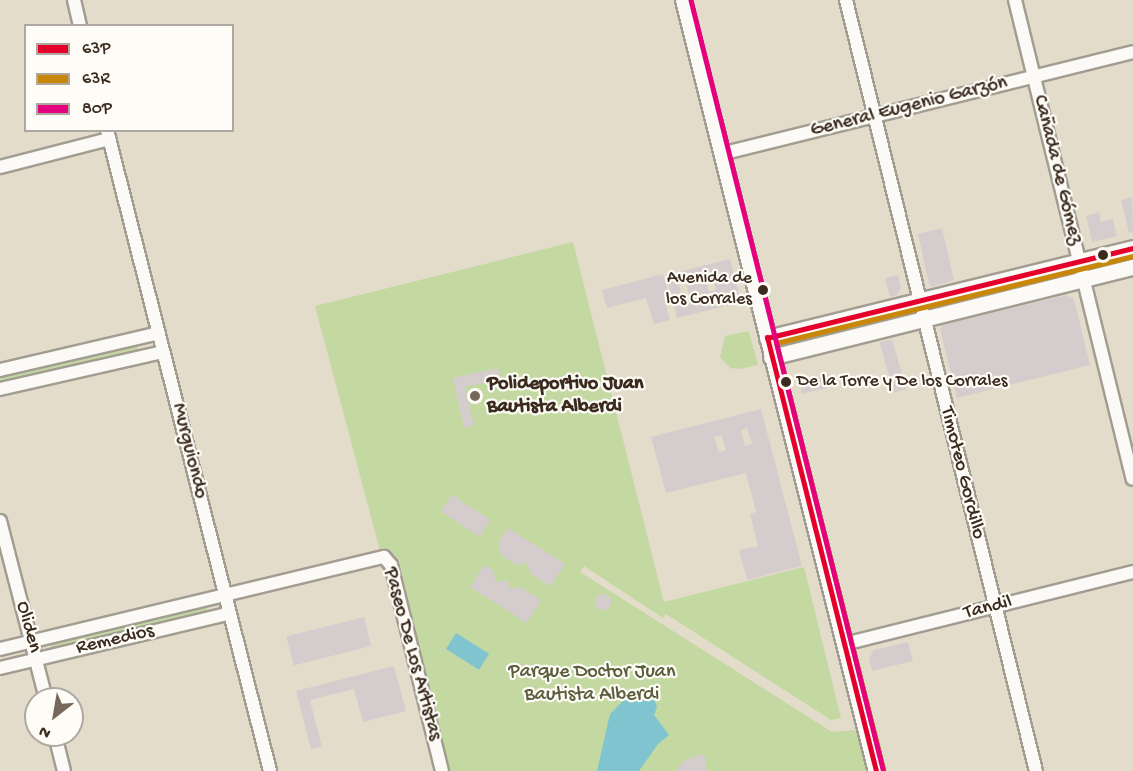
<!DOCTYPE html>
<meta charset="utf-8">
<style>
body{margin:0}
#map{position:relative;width:1133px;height:771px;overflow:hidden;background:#e4dcca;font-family:"Gochi Hand",sans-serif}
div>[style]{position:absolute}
.green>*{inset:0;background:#c4d8a2;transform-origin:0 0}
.water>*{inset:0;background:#80c4d0;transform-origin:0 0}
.building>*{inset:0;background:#d5cdcd;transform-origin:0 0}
.round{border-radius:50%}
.roads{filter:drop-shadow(2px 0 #a39d91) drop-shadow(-2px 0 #a39d91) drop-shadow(0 2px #a39d91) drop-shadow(0 -2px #a39d91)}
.minor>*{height:12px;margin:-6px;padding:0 6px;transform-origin:6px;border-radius:6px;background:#fbfaf7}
.major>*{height:15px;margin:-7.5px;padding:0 7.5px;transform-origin:7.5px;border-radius:7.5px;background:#fbfaf7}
.bus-1>*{height:4.5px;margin:-2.25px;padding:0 2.25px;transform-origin:2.25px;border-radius:2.25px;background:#e4002b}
.bus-2>*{height:4.5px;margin:-2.25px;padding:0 2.25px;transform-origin:2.25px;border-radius:2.25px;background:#c88708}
.bus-3>*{height:4.5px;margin:-2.25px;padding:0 2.25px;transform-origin:2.25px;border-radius:2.25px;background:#e5007d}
.dots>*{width:16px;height:16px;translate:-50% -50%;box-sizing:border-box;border:3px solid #fdfcf7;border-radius:50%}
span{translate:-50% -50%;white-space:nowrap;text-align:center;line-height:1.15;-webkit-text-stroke:4.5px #fdfcf7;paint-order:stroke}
.bus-label{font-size:18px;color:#3b2a1e}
.right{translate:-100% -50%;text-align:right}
.left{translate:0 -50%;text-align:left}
.street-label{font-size:20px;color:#3b2a1e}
.poi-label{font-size:20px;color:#3b2a1e;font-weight:700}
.park-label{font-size:20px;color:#5c5d3c}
.legend{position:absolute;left:24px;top:24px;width:210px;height:108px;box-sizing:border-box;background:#fdfcf7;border:2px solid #afa8a0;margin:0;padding:8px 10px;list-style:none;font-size:18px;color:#3b2a1e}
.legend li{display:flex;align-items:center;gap:12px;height:30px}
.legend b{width:30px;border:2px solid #afa8a0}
.north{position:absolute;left:24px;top:687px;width:60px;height:60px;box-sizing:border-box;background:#fdfcf7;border:2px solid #afa8a0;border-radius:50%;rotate:211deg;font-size:16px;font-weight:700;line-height:24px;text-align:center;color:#3b2a1e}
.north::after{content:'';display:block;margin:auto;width:21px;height:27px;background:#76685a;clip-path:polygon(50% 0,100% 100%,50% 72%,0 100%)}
</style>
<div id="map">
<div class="green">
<div style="clip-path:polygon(573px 242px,664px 602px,804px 567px,841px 718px,831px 720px,666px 614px,663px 618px,584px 566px,580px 572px,832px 732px,855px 730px,859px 733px,869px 771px,447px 771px,414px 636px,416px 631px,399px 560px,390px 550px,380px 551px,315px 306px)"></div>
<div style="clip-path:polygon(1061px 271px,1063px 279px,991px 297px,989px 291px,973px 295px,974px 301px,941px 309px,939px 301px,1025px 280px,1027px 286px,1044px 281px,1043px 276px)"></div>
<div style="left:903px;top:310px;width:8px;height:112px;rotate:76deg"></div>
<div style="clip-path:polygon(749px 331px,758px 365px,740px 369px,730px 368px,720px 357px,725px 336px)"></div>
<div style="clip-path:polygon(138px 344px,138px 352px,0 384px,0 374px)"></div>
<div style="clip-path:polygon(207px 605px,207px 612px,53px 650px,51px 647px,51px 642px)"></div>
</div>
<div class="water">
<div style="left:456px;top:633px;width:39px;height:19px;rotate:32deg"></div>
<div style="clip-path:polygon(632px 692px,639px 697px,650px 696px,655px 701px,657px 707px,654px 715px,669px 735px,658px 744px,639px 771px,597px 771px,610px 714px)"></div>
</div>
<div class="building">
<div style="clip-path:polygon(1132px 197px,1133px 232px,1129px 233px,1121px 200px)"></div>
<div style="clip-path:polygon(1099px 212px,1101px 222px,1113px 219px,1117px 236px,1092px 242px,1086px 216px)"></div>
<div style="clip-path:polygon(942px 228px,954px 280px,932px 287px,929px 284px,918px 234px)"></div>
<div style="clip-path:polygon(evenodd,730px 259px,741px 302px,677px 318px,666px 275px,730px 259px,712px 274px,716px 290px,709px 292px,705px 276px,712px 274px,730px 259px,685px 281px,690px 297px,683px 299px,678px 283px,685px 281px)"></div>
<div style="clip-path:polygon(663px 274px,669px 295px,664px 296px,670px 320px,654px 324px,646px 298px,607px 308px,602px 290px)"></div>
<div style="clip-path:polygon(898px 275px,901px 288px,897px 295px,890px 297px,885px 278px)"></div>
<div style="clip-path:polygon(1066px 295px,1074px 299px,1090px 365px,957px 398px,940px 329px,942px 325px)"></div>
<div style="left:892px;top:339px;width:52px;height:13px;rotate:74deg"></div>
<div style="clip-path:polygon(498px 368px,501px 379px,465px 387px,474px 426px,464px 428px,453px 378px)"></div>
<div style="left:830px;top:374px;width:13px;height:32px;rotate:77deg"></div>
<div style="clip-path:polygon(evenodd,761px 409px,802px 566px,747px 580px,739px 550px,758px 546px,750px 514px,756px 512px,746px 473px,666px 493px,651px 437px,761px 409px,747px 428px,752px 444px,745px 446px,741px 430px,747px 428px,761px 409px,721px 435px,726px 450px,719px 452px,714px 437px,721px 435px)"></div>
<div style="left:452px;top:495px;width:46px;height:20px;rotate:33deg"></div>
<div style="clip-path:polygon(508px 528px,565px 564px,550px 586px,530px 573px,527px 563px,517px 565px,501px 555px,498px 544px)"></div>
<div style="clip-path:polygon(484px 565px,493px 570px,496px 582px,508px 580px,510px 589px,520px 587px,541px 600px,527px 623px,470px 587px)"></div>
<div class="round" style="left:595px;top:594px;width:16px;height:16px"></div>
<div style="left:364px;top:617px;width:30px;height:80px;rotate:76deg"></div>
<div style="clip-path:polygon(908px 642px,913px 661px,872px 671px,869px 658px,874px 650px)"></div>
<div style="clip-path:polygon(394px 666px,406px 711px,363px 722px,354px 689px,310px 700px,322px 747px,311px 749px,296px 691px)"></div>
<div style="clip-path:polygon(704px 754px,707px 771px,675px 771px,685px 760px)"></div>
</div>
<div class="roads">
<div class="minor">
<div style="left:74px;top:0;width:27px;rotate:77deg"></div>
<div style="left:846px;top:0;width:794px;rotate:76.16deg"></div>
<div style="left:1015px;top:0;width:493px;rotate:76.2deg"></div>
<div style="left:107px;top:130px;width:661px;rotate:75.73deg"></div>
<div style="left:721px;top:154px;width:424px;rotate:-13.9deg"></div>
<div style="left:0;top:167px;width:113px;rotate:-14.4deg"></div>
<div style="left:0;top:370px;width:163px;rotate:-13.1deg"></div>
<div style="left:0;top:389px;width:167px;rotate:-12.8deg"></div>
<div style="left:0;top:521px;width:184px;rotate:75.5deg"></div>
<div style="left:844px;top:644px;width:298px;rotate:-14deg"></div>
<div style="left:0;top:649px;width:395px;rotate:-13.5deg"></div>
<div style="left:384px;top:557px;width:11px;rotate:49deg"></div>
<div style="left:391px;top:565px;width:212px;rotate:76.1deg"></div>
<div style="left:0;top:668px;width:236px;rotate:-13.4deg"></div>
<div style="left:55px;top:735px;width:37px;rotate:76deg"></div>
</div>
<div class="major">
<div style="left:683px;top:0;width:795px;rotate:75.95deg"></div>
<div style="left:767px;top:338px;width:377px;rotate:-13.8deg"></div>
<div style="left:771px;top:357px;width:373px;rotate:-14deg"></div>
</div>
</div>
<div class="bus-1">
<div style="left:876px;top:771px;width:447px;rotate:-104.1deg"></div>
<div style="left:767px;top:338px;width:377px;rotate:-13.8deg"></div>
</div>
<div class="bus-2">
<div style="left:883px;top:769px;width:439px;rotate:-104.1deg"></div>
<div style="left:776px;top:343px;width:367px;rotate:-13.7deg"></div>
</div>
<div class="bus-3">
<div style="left:691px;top:0;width:793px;rotate:75.98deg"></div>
</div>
<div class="dots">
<div style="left:1103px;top:255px;background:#3b2a1e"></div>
<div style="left:763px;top:290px;background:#3b2a1e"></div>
<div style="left:786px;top:382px;background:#3b2a1e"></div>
<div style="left:475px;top:396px;background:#76685a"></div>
</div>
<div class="bus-label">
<span class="right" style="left:752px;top:290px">Avenida de<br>los Corrales</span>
<span class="left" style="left:797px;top:382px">De la Torre y De los Corrales</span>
</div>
<div class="street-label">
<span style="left:909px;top:107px;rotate:-14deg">General Eugenio Garzón</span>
<span style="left:1057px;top:170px;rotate:76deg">Cañada de Gómez</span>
<span style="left:189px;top:451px;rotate:76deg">Murguiondo</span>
<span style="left:962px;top:473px;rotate:76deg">Timoteo Gordillo</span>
<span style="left:988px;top:608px;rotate:-14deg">Tandil</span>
<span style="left:28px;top:627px;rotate:75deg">Oliden</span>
<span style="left:115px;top:640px;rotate:-13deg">Remedios</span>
<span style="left:412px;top:654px;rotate:75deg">Paseo De Los Artistas</span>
</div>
<div class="poi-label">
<span class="left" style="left:487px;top:396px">Polideportivo Juan<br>Bautista Alberdi</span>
</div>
<div class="park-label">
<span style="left:592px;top:684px">Parque Doctor Juan<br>Bautista Alberdi</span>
</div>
<ul class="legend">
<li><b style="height:8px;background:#e4002b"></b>63P</li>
<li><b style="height:8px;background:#c88708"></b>63R</li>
<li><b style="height:8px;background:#e5007d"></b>80P</li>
</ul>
<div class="north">N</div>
</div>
